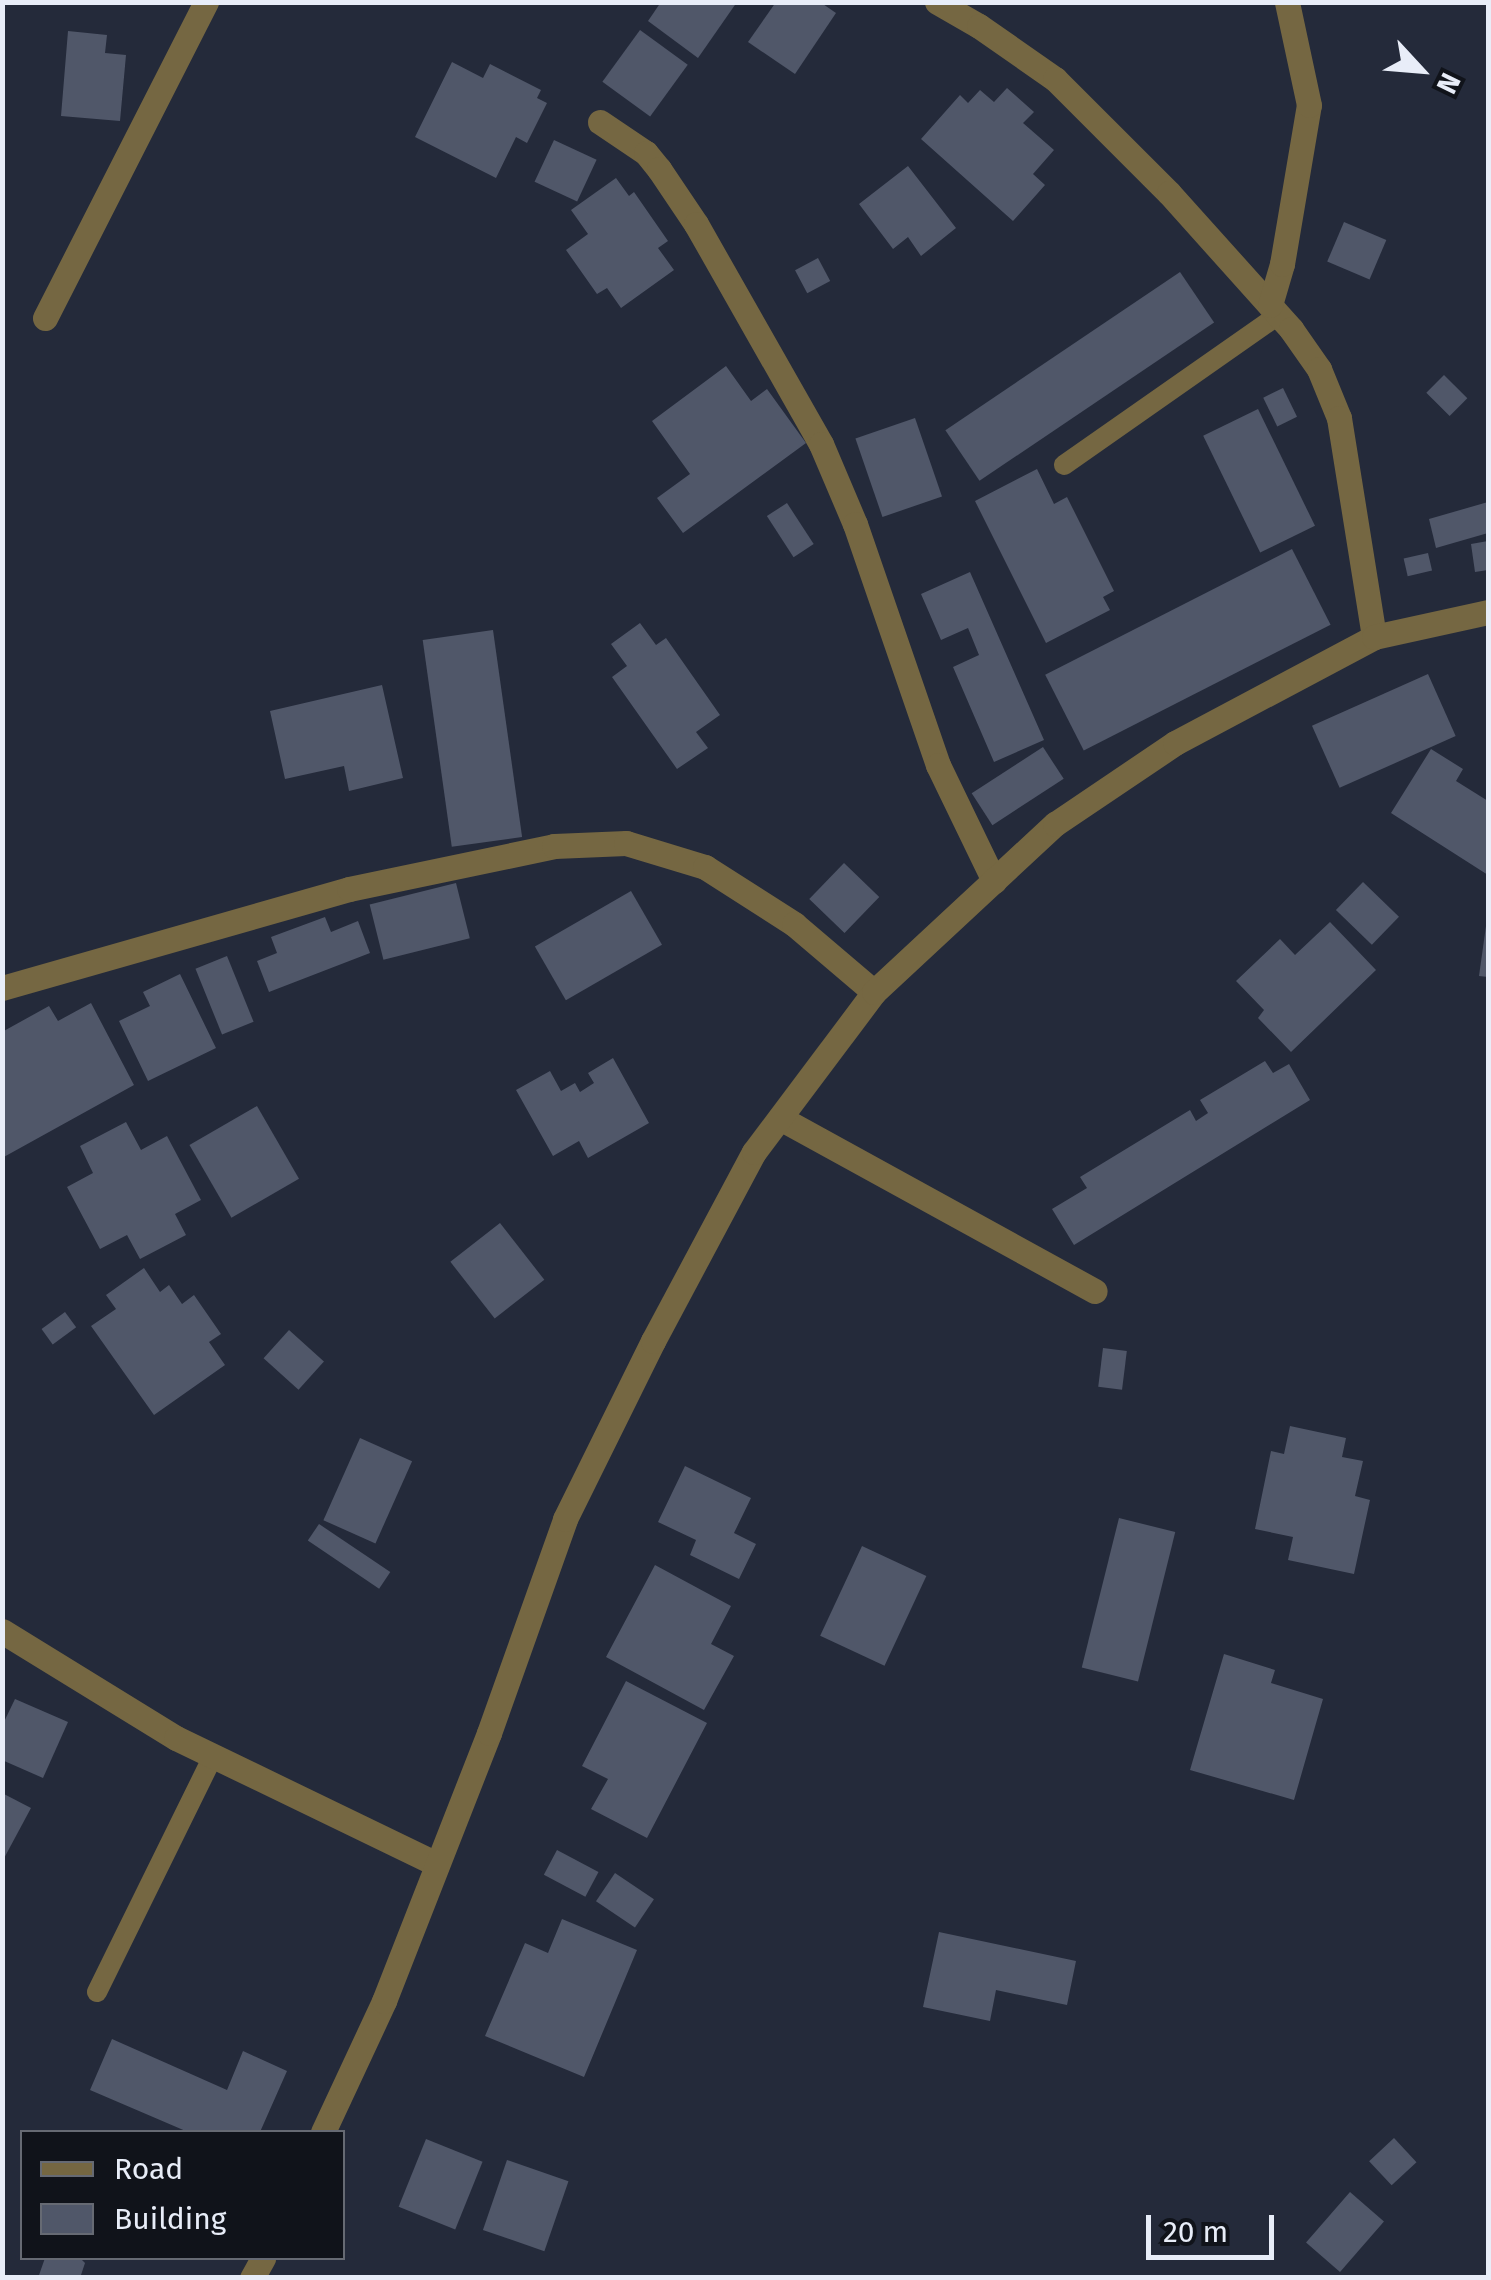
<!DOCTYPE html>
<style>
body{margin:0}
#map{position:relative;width:1491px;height:2280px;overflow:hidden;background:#242a3a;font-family:"Fira Sans",sans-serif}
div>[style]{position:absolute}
.building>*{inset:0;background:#505769;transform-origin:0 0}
.service>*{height:20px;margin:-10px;padding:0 10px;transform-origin:10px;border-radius:10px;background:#756742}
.minor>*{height:25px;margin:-12.5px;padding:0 12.5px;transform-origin:12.5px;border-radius:12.5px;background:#756742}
span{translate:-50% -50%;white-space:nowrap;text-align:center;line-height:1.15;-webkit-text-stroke:8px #10131a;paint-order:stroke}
.frame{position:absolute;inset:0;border:5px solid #e8edf8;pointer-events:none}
.legend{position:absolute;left:20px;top:2130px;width:325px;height:130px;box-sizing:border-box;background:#10131a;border:2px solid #666a73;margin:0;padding:12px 18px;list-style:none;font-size:30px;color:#e8edf8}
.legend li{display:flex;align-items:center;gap:20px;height:50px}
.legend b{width:50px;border:2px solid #666a73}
.north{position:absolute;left:1371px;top:20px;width:100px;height:100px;-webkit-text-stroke:8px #10131a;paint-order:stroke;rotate:116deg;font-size:28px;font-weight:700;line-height:40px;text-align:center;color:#e8edf8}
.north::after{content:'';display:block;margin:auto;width:35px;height:45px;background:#e8edf8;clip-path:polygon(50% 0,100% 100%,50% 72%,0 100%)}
.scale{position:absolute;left:1146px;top:2215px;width:128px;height:45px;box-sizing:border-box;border:5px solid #e8edf8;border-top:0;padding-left:12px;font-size:30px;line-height:35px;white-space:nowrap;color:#e8edf8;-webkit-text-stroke:8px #10131a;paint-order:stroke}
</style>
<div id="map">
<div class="building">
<div style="clip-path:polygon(661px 2px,737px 2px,698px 58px,648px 21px)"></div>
<div style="clip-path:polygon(776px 2px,820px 2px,836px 13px,795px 74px,748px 42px)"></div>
<div style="left:640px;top:30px;width:59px;height:64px;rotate:36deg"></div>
<div style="clip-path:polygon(68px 31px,107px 35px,105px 53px,126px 55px,120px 121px,61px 116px)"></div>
<div style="clip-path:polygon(452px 62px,483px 78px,490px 64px,541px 90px,537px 98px,547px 103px,527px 143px,516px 137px,496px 178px,415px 137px)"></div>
<div style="clip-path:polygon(1007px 88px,1034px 112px,1023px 123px,1054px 150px,1033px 174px,1045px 185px,1013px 221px,921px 139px,960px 95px,968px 103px,980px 90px,994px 102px)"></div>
<div style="left:554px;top:140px;width:47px;height:46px;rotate:25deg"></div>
<div style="clip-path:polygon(908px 166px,956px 228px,921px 256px,908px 237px,893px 249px,859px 204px)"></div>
<div style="clip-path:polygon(616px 178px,629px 196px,634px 192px,668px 241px,658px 248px,674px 270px,621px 308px,607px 288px,597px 294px,566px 250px,588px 234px,571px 210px)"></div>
<div style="left:1344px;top:222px;width:46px;height:43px;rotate:23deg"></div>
<div style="left:818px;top:258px;width:26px;height:26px;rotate:62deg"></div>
<div style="left:1180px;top:272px;width:61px;height:283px;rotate:56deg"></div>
<div style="clip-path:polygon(726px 366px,751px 401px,767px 389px,806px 443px,683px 533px,657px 498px,690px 474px,652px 421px)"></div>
<div style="left:1444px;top:375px;width:33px;height:25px;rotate:45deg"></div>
<div style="left:1283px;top:388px;width:32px;height:22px;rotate:64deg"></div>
<div style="left:1258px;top:409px;width:130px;height:61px;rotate:64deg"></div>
<div style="left:915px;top:418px;width:83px;height:63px;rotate:71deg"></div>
<div style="clip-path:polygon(1037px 469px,1054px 504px,1067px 497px,1114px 591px,1103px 597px,1110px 610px,1046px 643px,975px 501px)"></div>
<div style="clip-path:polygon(1488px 502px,1488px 533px,1436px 548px,1429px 519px)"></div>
<div style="left:787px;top:503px;width:49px;height:24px;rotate:57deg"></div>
<div style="clip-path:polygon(1488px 541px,1488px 570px,1475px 572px,1471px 544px)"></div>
<div style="left:1292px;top:549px;width:85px;height:277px;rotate:63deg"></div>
<div style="left:1428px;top:553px;width:18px;height:25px;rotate:77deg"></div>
<div style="clip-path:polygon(970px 572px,1044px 740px,994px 762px,953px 667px,979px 655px,968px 628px,941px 640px,921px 594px)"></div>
<div style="clip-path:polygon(640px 623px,656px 645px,666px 638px,720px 715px,696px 732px,708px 748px,677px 769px,612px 677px,627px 666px,611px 644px)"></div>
<div style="left:493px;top:630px;width:209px;height:71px;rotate:82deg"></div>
<div style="left:1428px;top:674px;width:68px;height:127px;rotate:66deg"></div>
<div style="clip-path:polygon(382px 685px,403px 778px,349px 791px,344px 766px,285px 779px,270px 711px)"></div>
<div style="left:1043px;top:747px;width:38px;height:85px;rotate:57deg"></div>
<div style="clip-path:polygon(1431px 749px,1463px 769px,1456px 781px,1488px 801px,1488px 875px,1391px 813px)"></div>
<div style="left:844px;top:863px;width:49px;height:50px;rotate:44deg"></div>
<div style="left:1363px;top:882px;width:50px;height:39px;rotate:44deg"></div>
<div style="left:456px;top:883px;width:57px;height:89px;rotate:76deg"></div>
<div style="left:631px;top:891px;width:62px;height:111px;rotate:60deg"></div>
<div style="clip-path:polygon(325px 917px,331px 932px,358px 921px,370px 953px,269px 992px,257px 961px,277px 953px,271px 937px)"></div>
<div style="clip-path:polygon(1330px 922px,1376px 970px,1291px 1052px,1258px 1018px,1264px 1010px,1236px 981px,1280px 939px,1295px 955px)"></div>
<div style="clip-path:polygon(1486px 926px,1488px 926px,1488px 977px,1479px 976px)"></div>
<div style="left:227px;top:956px;width:71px;height:34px;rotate:68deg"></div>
<div style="clip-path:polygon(180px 974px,216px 1048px,148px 1081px,119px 1021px,150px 1006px,143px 992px)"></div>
<div style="clip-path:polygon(91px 1003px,134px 1085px,2px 1158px,2px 1032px,49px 1006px,58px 1021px)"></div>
<div style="clip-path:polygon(613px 1058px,649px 1123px,588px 1158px,579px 1141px,553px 1156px,516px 1090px,550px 1071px,561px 1091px,575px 1083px,580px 1092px,594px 1083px,588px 1073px)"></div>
<div style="clip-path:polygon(1265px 1061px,1273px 1073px,1289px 1064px,1310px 1100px,1074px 1245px,1052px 1209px,1087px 1188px,1080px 1177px,1190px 1110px,1196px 1121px,1208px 1113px,1200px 1100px)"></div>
<div style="left:257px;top:1106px;width:84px;height:78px;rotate:60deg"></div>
<div style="clip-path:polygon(126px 1122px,141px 1150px,167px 1136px,201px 1200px,175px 1214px,186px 1235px,140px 1259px,127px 1235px,100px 1249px,67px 1187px,93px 1173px,80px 1146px)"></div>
<div style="left:500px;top:1223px;width:72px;height:63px;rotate:52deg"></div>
<div style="clip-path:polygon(144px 1268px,160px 1292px,169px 1285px,182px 1304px,194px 1295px,221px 1334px,209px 1342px,225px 1365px,154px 1415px,91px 1326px,116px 1309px,106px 1295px)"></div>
<div style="left:65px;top:1312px;width:19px;height:29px;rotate:54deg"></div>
<div style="left:289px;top:1330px;width:47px;height:38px;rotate:42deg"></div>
<div style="left:1103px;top:1348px;width:24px;height:39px;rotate:7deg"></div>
<div style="clip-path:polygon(1290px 1426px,1346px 1438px,1342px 1457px,1363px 1461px,1355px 1496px,1370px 1500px,1354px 1574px,1288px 1560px,1293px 1537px,1255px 1529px,1271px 1451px,1284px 1454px)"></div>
<div style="left:360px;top:1438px;width:57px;height:90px;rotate:24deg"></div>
<div style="clip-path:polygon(685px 1466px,751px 1498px,734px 1533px,756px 1544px,739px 1579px,690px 1555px,696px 1540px,658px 1522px)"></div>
<div style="left:1119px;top:1518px;width:58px;height:154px;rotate:14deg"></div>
<div style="left:319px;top:1524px;width:86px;height:20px;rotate:34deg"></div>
<div style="left:862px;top:1546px;width:71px;height:99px;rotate:25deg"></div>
<div style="clip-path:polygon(655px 1565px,731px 1606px,711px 1644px,734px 1656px,704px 1710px,606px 1657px)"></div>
<div style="clip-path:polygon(1224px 1654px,1275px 1670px,1271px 1683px,1323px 1699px,1294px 1800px,1190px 1770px)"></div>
<div style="clip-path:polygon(626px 1681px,707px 1723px,647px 1838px,591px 1809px,608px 1779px,582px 1766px)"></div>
<div style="clip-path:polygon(15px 1699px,68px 1722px,43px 1778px,2px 1760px,2px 1726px)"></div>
<div style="clip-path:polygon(2px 1793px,31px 1808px,2px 1862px)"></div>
<div style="left:557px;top:1850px;width:47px;height:28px;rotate:28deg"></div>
<div style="left:615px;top:1873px;width:47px;height:34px;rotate:34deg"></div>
<div style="clip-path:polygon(562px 1919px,637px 1950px,584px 2077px,485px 2036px,525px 1943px,548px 1953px)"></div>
<div style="clip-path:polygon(939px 1932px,1076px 1961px,1067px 2005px,996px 1990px,990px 2021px,923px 2007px)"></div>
<div style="clip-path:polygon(112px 2039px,227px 2090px,243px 2051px,287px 2071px,260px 2132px,188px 2132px,90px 2090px)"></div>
<div style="left:1394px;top:2138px;width:33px;height:34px;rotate:47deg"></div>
<div style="left:426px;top:2139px;width:61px;height:73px;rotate:22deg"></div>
<div style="left:507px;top:2160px;width:65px;height:74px;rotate:19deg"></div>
<div style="left:1350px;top:2192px;width:45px;height:67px;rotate:41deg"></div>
<div style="clip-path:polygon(45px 2258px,80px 2258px,85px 2263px,80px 2278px,38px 2278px)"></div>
</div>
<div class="service">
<div style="left:1064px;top:465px;width:261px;rotate:-35deg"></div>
<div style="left:97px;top:1992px;width:263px;rotate:-63.8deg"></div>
</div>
<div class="minor">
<div style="left:937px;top:2px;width:48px;rotate:29.7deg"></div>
<div style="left:979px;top:26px;width:93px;rotate:34.9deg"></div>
<div style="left:1055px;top:79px;width:161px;rotate:45deg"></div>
<div style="left:1169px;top:193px;width:183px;rotate:48.1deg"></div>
<div style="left:1291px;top:329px;width:49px;rotate:55deg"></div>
<div style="left:1319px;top:369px;width:53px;rotate:67.8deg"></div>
<div style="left:1339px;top:418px;width:222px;rotate:80.9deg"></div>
<div style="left:600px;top:122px;width:55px;rotate:34deg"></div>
<div style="left:646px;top:153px;width:21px;rotate:51deg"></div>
<div style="left:659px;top:169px;width:66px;rotate:56.1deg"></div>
<div style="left:696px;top:224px;width:253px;rotate:60.4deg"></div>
<div style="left:821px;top:444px;width:87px;rotate:67deg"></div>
<div style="left:855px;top:524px;width:255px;rotate:71deg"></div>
<div style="left:938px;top:765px;width:129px;rotate:64.2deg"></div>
<div style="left:1270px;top:305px;width:43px;rotate:-73.7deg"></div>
<div style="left:1282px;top:264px;width:161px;rotate:-80.4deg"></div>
<div style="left:1309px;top:105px;width:105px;rotate:-102.1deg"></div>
<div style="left:45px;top:318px;width:355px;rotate:-63deg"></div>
<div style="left:2px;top:988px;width:361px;rotate:-15.9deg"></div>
<div style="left:349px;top:889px;width:209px;rotate:-11.8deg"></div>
<div style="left:554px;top:846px;width:72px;rotate:-2.4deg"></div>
<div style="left:626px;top:843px;width:83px;rotate:16.9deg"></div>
<div style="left:705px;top:867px;width:106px;rotate:32.6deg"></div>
<div style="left:794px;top:924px;width:105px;rotate:40.4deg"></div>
<div style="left:780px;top:1118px;width:359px;rotate:28.8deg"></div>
<div style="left:2px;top:1631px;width:204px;rotate:31.6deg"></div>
<div style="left:176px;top:1738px;width:290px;rotate:25.8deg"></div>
<div style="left:323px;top:2132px;width:145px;rotate:-65deg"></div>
<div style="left:384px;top:2001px;width:288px;rotate:-68.6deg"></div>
<div style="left:489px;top:1733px;width:227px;rotate:-70.4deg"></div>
<div style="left:565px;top:1519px;width:199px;rotate:-63.7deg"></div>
<div style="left:653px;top:1341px;width:214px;rotate:-61.9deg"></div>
<div style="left:754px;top:1152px;width:200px;rotate:-53.1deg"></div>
<div style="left:874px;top:992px;width:247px;rotate:-42.9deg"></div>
<div style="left:1055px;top:824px;width:145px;rotate:-34deg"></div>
<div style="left:1175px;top:743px;width:225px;rotate:-28deg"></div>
<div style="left:1374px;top:637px;width:117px;rotate:-12.4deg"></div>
<div style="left:252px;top:2278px;width:23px;rotate:-61deg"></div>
</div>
<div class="frame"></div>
<ul class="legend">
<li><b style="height:12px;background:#756742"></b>Road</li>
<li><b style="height:28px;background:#505769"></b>Building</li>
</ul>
<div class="north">N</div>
<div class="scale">20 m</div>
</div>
